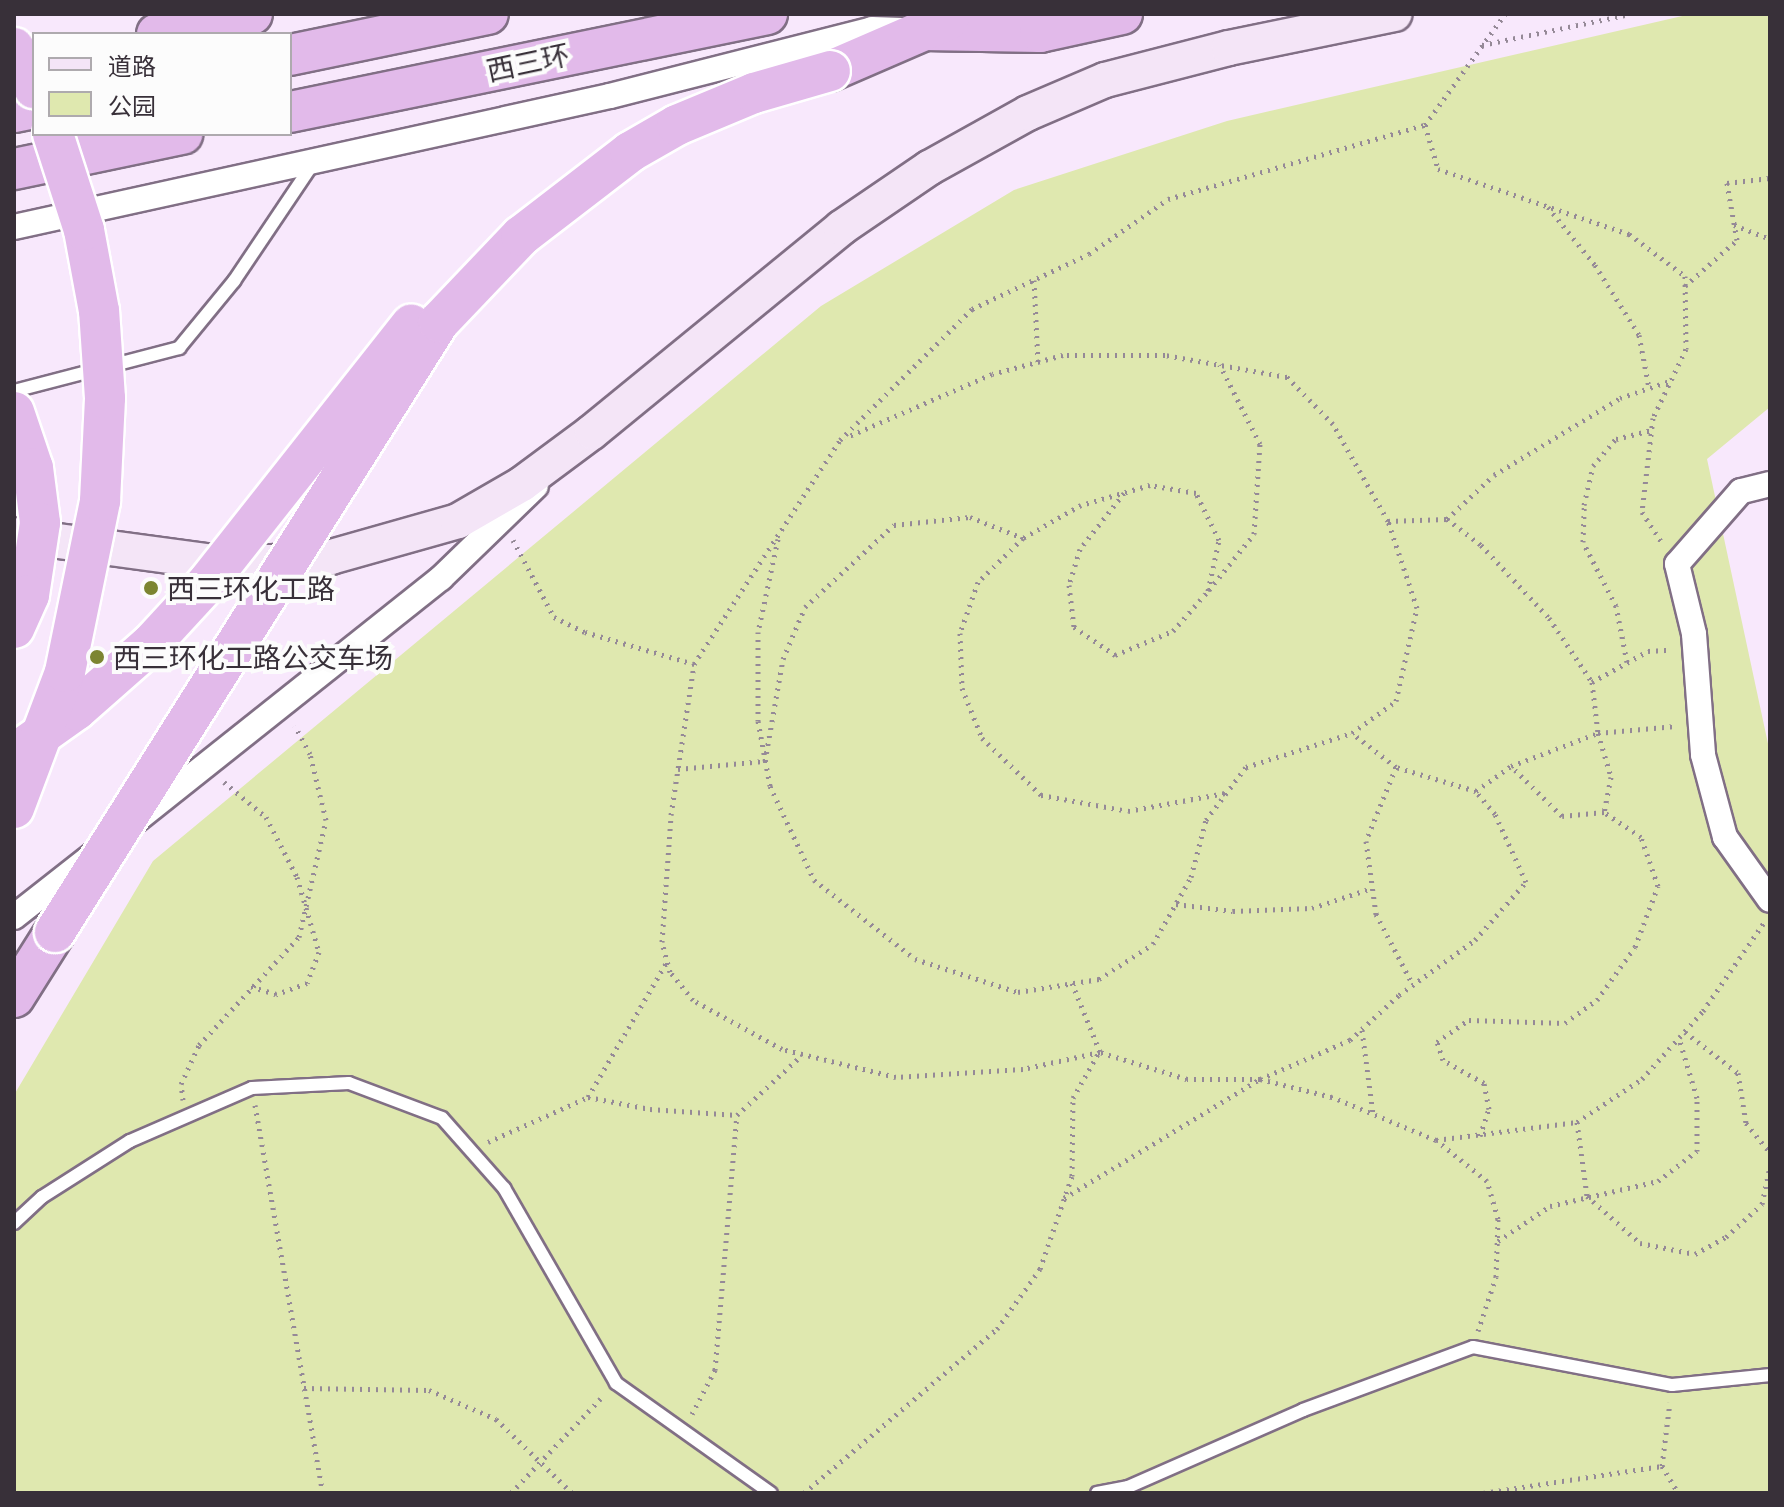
<!DOCTYPE html>
<meta charset="utf-8">
<style>
body{margin:0}
#map{position:relative;width:1784px;height:1507px;overflow:hidden;background:#f8e8fc;font-family:"Open Sans","Noto Sans SC",sans-serif}
div>[style]{position:absolute}
.green>*{inset:0;background:#dfe8af}
.path>*{height:5px;margin-top:-2.5px;transform-origin:0;background:repeating-linear-gradient(90deg,#958997 0 2px,transparent 0 8px)}
.roads{filter:drop-shadow(2px 0 #816f85) drop-shadow(-2px 0 #816f85) drop-shadow(0 2px #816f85) drop-shadow(0 -2px #816f85)}
.service>*{height:12px;margin:-6px;padding:0 6px;transform-origin:6px;border-radius:6px;background:#fff}
.minor>*{height:24px;margin:-12px;padding:0 12px;transform-origin:12px;border-radius:12px;background:#fff}
.secondary>*{height:34px;margin:-17px;padding:0 17px;transform-origin:17px;border-radius:17px;background:#f4e5f7}
.trunk>*{height:40px;margin:-20px;padding:0 20px;transform-origin:20px;border-radius:20px;background:#e2baea}
.bridges{filter:drop-shadow(2px 0 #fff) drop-shadow(-2px 0 #fff) drop-shadow(0 2px #fff) drop-shadow(0 -2px #fff)}
.trunk-bridge>*{height:40px;margin:-20px;padding:0 20px;transform-origin:20px;border-radius:20px;background:#e2baea}
.dots>*{width:22px;height:22px;translate:-50% -50%;box-sizing:border-box;border:4px solid #fcfcfc;border-radius:50%}
span{translate:-50% -50%;white-space:nowrap;text-align:center;line-height:1.15;-webkit-text-stroke:8px #fcfcfc;paint-order:stroke}
.street-label{font-size:28px;color:#383039}
.poi-label{font-size:28px;color:#383039}
.left{translate:0 -50%;text-align:left}
.frame{position:absolute;inset:0;border:16px solid #383039;pointer-events:none}
.legend{position:absolute;left:32px;top:32px;width:260px;height:104px;box-sizing:border-box;background:#fcfcfc;border:2px solid #aeaaae;margin:0;padding:10px 14px;list-style:none;font-size:24px;color:#383039}
.legend li{display:flex;align-items:center;gap:16px;height:40px}
.legend b{width:40px;border:2px solid #aeaaae}
</style>
<div id="map">
<div class="green">
<div style="clip-path:polygon(1691px 14px,1770px 14px,1770px 407px,1707px 459px,1770px 753px,1770px 1493px,14px 1493px,14px 1095px,153px 861px,821px 306px,1014px 190px,1227px 121px)"></div>
</div>
<div class="path">
<div style="left:1482px;top:45px;width:151px;rotate:-11.8deg"></div>
<div style="left:1425px;top:125px;width:46px;rotate:73.5deg"></div>
<div style="left:1438px;top:169px;width:202px;rotate:18.8deg"></div>
<div style="left:1629px;top:234px;width:70px;rotate:36.9deg"></div>
<div style="left:1685px;top:276px;width:73px;rotate:89.2deg"></div>
<div style="left:1686px;top:349px;width:76px;rotate:115.6deg"></div>
<div style="left:1653px;top:418px;width:95px;rotate:96.7deg"></div>
<div style="left:1642px;top:512px;width:38px;rotate:57deg"></div>
<div style="left:1548px;top:207px;width:75px;rotate:51deg"></div>
<div style="left:1595px;top:265px;width:83px;rotate:57.8deg"></div>
<div style="left:1639px;top:335px;width:54px;rotate:79.3deg"></div>
<div style="left:1734px;top:225px;width:39px;rotate:21deg"></div>
<div style="left:1034px;top:280px;width:82px;rotate:87.2deg"></div>
<div style="left:1685px;top:286px;width:69px;rotate:-41.5deg"></div>
<div style="left:1737px;top:240px;width:58px;rotate:-100deg"></div>
<div style="left:1727px;top:183px;width:43px;rotate:-6.6deg"></div>
<div style="left:1124px;top:493px;width:71px;rotate:128.2deg"></div>
<div style="left:1080px;top:549px;width:38px;rotate:107deg"></div>
<div style="left:1069px;top:585px;width:42px;rotate:83.2deg"></div>
<div style="left:1074px;top:627px;width:50px;rotate:34.3deg"></div>
<div style="left:1115px;top:655px;width:63px;rotate:-22.5deg"></div>
<div style="left:1173px;top:631px;width:53px;rotate:-48.8deg"></div>
<div style="left:1208px;top:591px;width:52px;rotate:-77.8deg"></div>
<div style="left:1219px;top:540px;width:52px;rotate:-116.1deg"></div>
<div style="left:1196px;top:493px;width:47px;rotate:-170.1deg"></div>
<div style="left:1150px;top:485px;width:72px;rotate:163.8deg"></div>
<div style="left:1081px;top:505px;width:67px;rotate:150.4deg"></div>
<div style="left:1023px;top:538px;width:63px;rotate:135.6deg"></div>
<div style="left:978px;top:582px;width:54px;rotate:109.4deg"></div>
<div style="left:960px;top:633px;width:55px;rotate:87.9deg"></div>
<div style="left:962px;top:688px;width:54px;rotate:68.2deg"></div>
<div style="left:982px;top:738px;width:82px;rotate:44deg"></div>
<div style="left:1041px;top:795px;width:88px;rotate:10.4deg"></div>
<div style="left:1128px;top:811px;width:99px;rotate:-10.5deg"></div>
<div style="left:1447px;top:519px;width:43px;rotate:37.4deg"></div>
<div style="left:1481px;top:545px;width:100px;rotate:47deg"></div>
<div style="left:1549px;top:618px;width:77px;rotate:56.1deg"></div>
<div style="left:1592px;top:682px;width:51px;rotate:83.3deg"></div>
<div style="left:1598px;top:733px;width:46px;rotate:73.5deg"></div>
<div style="left:1611px;top:777px;width:36px;rotate:101deg"></div>
<div style="left:1388px;top:521px;width:59px;rotate:-1.9deg"></div>
<div style="left:1447px;top:519px;width:64px;rotate:-43.1deg"></div>
<div style="left:1494px;top:475px;width:148px;rotate:-31.4deg"></div>
<div style="left:1620px;top:398px;width:53px;rotate:-18.8deg"></div>
<div style="left:778px;top:539px;width:95px;rotate:102.1deg"></div>
<div style="left:758px;top:632px;width:89px;rotate:90deg"></div>
<div style="left:758px;top:721px;width:66px;rotate:79.5deg"></div>
<div style="left:770px;top:786px;width:104px;rotate:64.9deg"></div>
<div style="left:814px;top:880px;width:128px;rotate:38deg"></div>
<div style="left:915px;top:959px;width:108px;rotate:17.8deg"></div>
<div style="left:1018px;top:992px;width:82px;rotate:-9.1deg"></div>
<div style="left:1099px;top:979px;width:64px;rotate:-32.9deg"></div>
<div style="left:1153px;top:944px;width:77px;rotate:-60.4deg"></div>
<div style="left:1191px;top:877px;width:59px;rotate:-75.3deg"></div>
<div style="left:1206px;top:820px;width:66px;rotate:-53deg"></div>
<div style="left:1246px;top:767px;width:111px;rotate:-17.8deg"></div>
<div style="left:1352px;top:733px;width:54px;rotate:-36deg"></div>
<div style="left:1396px;top:701px;width:95px;rotate:-77.3deg"></div>
<div style="left:1417px;top:608px;width:92px;rotate:-108.4deg"></div>
<div style="left:1388px;top:521px;width:112px;rotate:-119.6deg"></div>
<div style="left:1333px;top:424px;width:66px;rotate:-134.4deg"></div>
<div style="left:1287px;top:377px;width:124px;rotate:-169.8deg"></div>
<div style="left:1165px;top:355px;width:102px;rotate:180deg"></div>
<div style="left:1063px;top:355px;width:73px;rotate:165deg"></div>
<div style="left:992px;top:374px;width:160px;rotate:156.5deg"></div>
<div style="left:513px;top:540px;width:87px;rotate:62deg"></div>
<div style="left:554px;top:617px;width:34px;rotate:26deg"></div>
<div style="left:585px;top:632px;width:114px;rotate:16.4deg"></div>
<div style="left:1209px;top:590px;width:72px;rotate:-51.2deg"></div>
<div style="left:1254px;top:534px;width:90px;rotate:-86.2deg"></div>
<div style="left:1260px;top:444px;width:89px;rotate:-116.9deg"></div>
<div style="left:1627px;top:662px;width:57px;rotate:-101.1deg"></div>
<div style="left:1616px;top:606px;width:72px;rotate:-117.3deg"></div>
<div style="left:1583px;top:542px;width:37px;rotate:-88deg"></div>
<div style="left:1584px;top:505px;width:40px;rotate:-77deg"></div>
<div style="left:1593px;top:466px;width:35px;rotate:-50deg"></div>
<div style="left:1616px;top:439px;width:36px;rotate:-14deg"></div>
<div style="left:1592px;top:682px;width:64px;rotate:-29deg"></div>
<div style="left:1648px;top:651px;width:22px;rotate:-3deg"></div>
<div style="left:1396px;top:767px;width:80px;rotate:112.1deg"></div>
<div style="left:1366px;top:841px;width:74px;rotate:82.2deg"></div>
<div style="left:1376px;top:914px;width:80px;rotate:62.5deg"></div>
<div style="left:678px;top:769px;width:87px;rotate:-5.3deg"></div>
<div style="left:765px;top:761px;width:104px;rotate:-80deg"></div>
<div style="left:783px;top:659px;width:56px;rotate:-67.1deg"></div>
<div style="left:805px;top:607px;width:121px;rotate:-42.7deg"></div>
<div style="left:894px;top:525px;width:76px;rotate:-6deg"></div>
<div style="left:970px;top:517px;width:57px;rotate:21.6deg"></div>
<div style="left:224px;top:782px;width:55px;rotate:39.8deg"></div>
<div style="left:266px;top:817px;width:68px;rotate:62.7deg"></div>
<div style="left:297px;top:877px;width:78px;rotate:73.7deg"></div>
<div style="left:319px;top:952px;width:33px;rotate:111deg"></div>
<div style="left:307px;top:983px;width:33px;rotate:160deg"></div>
<div style="left:276px;top:994px;width:28px;rotate:-163deg"></div>
<div style="left:1476px;top:791px;width:43px;rotate:-35.5deg"></div>
<div style="left:1511px;top:766px;width:93px;rotate:-20.8deg"></div>
<div style="left:1598px;top:733px;width:78px;rotate:-5.1deg"></div>
<div style="left:1176px;top:904px;width:57px;rotate:7deg"></div>
<div style="left:1233px;top:911px;width:79px;rotate:-2.2deg"></div>
<div style="left:1312px;top:908px;width:63px;rotate:-18.4deg"></div>
<div style="left:1072px;top:983px;width:74px;rotate:67.9deg"></div>
<div style="left:1362px;top:1030px;width:85px;rotate:82.5deg"></div>
<div style="left:1685px;top:1032px;width:67px;rotate:37.7deg"></div>
<div style="left:1738px;top:1073px;width:51px;rotate:80.9deg"></div>
<div style="left:1746px;top:1123px;width:38px;rotate:51deg"></div>
<div style="left:588px;top:1097px;width:63px;rotate:11deg"></div>
<div style="left:650px;top:1109px;width:87px;rotate:3.9deg"></div>
<div style="left:183px;top:1100px;width:16px;rotate:-97deg"></div>
<div style="left:181px;top:1084px;width:43px;rotate:-65.2deg"></div>
<div style="left:199px;top:1045px;width:147px;rotate:-47.2deg"></div>
<div style="left:299px;top:937px;width:120px;rotate:-77deg"></div>
<div style="left:326px;top:820px;width:68px;rotate:-103.6deg"></div>
<div style="left:310px;top:754px;width:32px;rotate:-118deg"></div>
<div style="left:255px;top:1105px;width:394px;rotate:80.1deg"></div>
<div style="left:1577px;top:1122px;width:75px;rotate:82.3deg"></div>
<div style="left:1587px;top:1196px;width:71px;rotate:41.6deg"></div>
<div style="left:1640px;top:1243px;width:56px;rotate:11.3deg"></div>
<div style="left:1695px;top:1254px;width:35px;rotate:-29deg"></div>
<div style="left:1726px;top:1237px;width:49px;rotate:-42.5deg"></div>
<div style="left:1762px;top:1204px;width:38px;rotate:-78deg"></div>
<div style="left:1480px;top:1136px;width:28px;rotate:-72deg"></div>
<div style="left:1489px;top:1109px;width:26px;rotate:-101deg"></div>
<div style="left:1484px;top:1083px;width:47px;rotate:-150.7deg"></div>
<div style="left:1443px;top:1060px;width:19px;rotate:-108deg"></div>
<div style="left:1437px;top:1042px;width:39px;rotate:-35deg"></div>
<div style="left:1469px;top:1020px;width:96px;rotate:1.8deg"></div>
<div style="left:1565px;top:1023px;width:39px;rotate:-36deg"></div>
<div style="left:1597px;top:1000px;width:65px;rotate:-54.4deg"></div>
<div style="left:1635px;top:947px;width:65px;rotate:-69.3deg"></div>
<div style="left:1658px;top:886px;width:52px;rotate:-109.1deg"></div>
<div style="left:1641px;top:837px;width:45px;rotate:-146deg"></div>
<div style="left:1604px;top:812px;width:42px;rotate:174.6deg"></div>
<div style="left:1562px;top:816px;width:71px;rotate:-135.6deg"></div>
<div style="left:1436px;top:1140px;width:142px;rotate:-7.3deg"></div>
<div style="left:1577px;top:1122px;width:78px;rotate:-33.5deg"></div>
<div style="left:1642px;top:1079px;width:91px;rotate:-48.1deg"></div>
<div style="left:1703px;top:1011px;width:109px;rotate:-55.4deg"></div>
<div style="left:488px;top:1142px;width:110px;rotate:-24.2deg"></div>
<div style="left:588px;top:1097px;width:156px;rotate:-59.7deg"></div>
<div style="left:1064px;top:1198px;width:229px;rotate:-31.3deg"></div>
<div style="left:1260px;top:1079px;width:98px;rotate:-23.4deg"></div>
<div style="left:1350px;top:1040px;width:67px;rotate:-42.6deg"></div>
<div style="left:1399px;top:995px;width:94px;rotate:-35.9deg"></div>
<div style="left:1475px;top:940px;width:77px;rotate:-48.7deg"></div>
<div style="left:1526px;top:882px;width:75px;rotate:-114.5deg"></div>
<div style="left:1495px;top:814px;width:30px;rotate:-130deg"></div>
<div style="left:1476px;top:791px;width:84px;rotate:-163.3deg"></div>
<div style="left:1396px;top:767px;width:56px;rotate:-142.3deg"></div>
<div style="left:1498px;top:1241px;width:63px;rotate:-33.9deg"></div>
<div style="left:1550px;top:1206px;width:111px;rotate:-13deg"></div>
<div style="left:1658px;top:1181px;width:49px;rotate:-37.6deg"></div>
<div style="left:1697px;top:1151px;width:53px;rotate:-90deg"></div>
<div style="left:1697px;top:1098px;width:63px;rotate:-106.7deg"></div>
<div style="left:1478px;top:1331px;width:57px;rotate:-71.6deg"></div>
<div style="left:1496px;top:1277px;width:58px;rotate:-88deg"></div>
<div style="left:1498px;top:1219px;width:40px;rotate:-106deg"></div>
<div style="left:1487px;top:1181px;width:65px;rotate:-141.2deg"></div>
<div style="left:1436px;top:1140px;width:113px;rotate:-157.5deg"></div>
<div style="left:1332px;top:1097px;width:74px;rotate:-166deg"></div>
<div style="left:1260px;top:1079px;width:73px;rotate:180deg"></div>
<div style="left:1187px;top:1079px;width:91px;rotate:-162.8deg"></div>
<div style="left:1100px;top:1052px;width:79px;rotate:167.6deg"></div>
<div style="left:1023px;top:1069px;width:127px;rotate:176.4deg"></div>
<div style="left:896px;top:1077px;width:117px;rotate:-166.2deg"></div>
<div style="left:782px;top:1049px;width:102px;rotate:-151.2deg"></div>
<div style="left:693px;top:1000px;width:36px;rotate:-129deg"></div>
<div style="left:670px;top:972px;width:31px;rotate:-105deg"></div>
<div style="left:662px;top:942px;width:127px;rotate:-85.9deg"></div>
<div style="left:671px;top:815px;width:153px;rotate:-81.3deg"></div>
<div style="left:694px;top:664px;width:267px;rotate:-56.9deg"></div>
<div style="left:840px;top:440px;width:186px;rotate:-44.8deg"></div>
<div style="left:972px;top:309px;width:129px;rotate:-25.2deg"></div>
<div style="left:1089px;top:254px;width:96px;rotate:-34.8deg"></div>
<div style="left:1168px;top:199px;width:267px;rotate:-16.1deg"></div>
<div style="left:1425px;top:125px;width:137px;rotate:-54.2deg"></div>
<div style="left:304px;top:1388px;width:125px;rotate:0.9deg"></div>
<div style="left:429px;top:1390px;width:73px;rotate:23.4deg"></div>
<div style="left:496px;top:1419px;width:106px;rotate:44.2deg"></div>
<div style="left:692px;top:1414px;width:50px;rotate:-62.4deg"></div>
<div style="left:715px;top:1370px;width:256px;rotate:-85.1deg"></div>
<div style="left:737px;top:1115px;width:88px;rotate:-42.7deg"></div>
<div style="left:1662px;top:1466px;width:64px;rotate:-82.9deg"></div>
<div style="left:511px;top:1493px;width:135px;rotate:-46.5deg"></div>
<div style="left:804px;top:1493px;width:253px;rotate:-40.4deg"></div>
<div style="left:997px;top:1329px;width:74px;rotate:-54.4deg"></div>
<div style="left:1040px;top:1269px;width:98px;rotate:-71deg"></div>
<div style="left:1072px;top:1176px;width:78px;rotate:-89.3deg"></div>
<div style="left:1073px;top:1098px;width:53px;rotate:-60.5deg"></div>
<div style="left:1483px;top:1493px;width:181px;rotate:-8.6deg"></div>
<div style="left:1662px;top:1466px;width:31px;rotate:59deg"></div>
</div>
<div class="roads">
<div class="service">
<div style="left:14px;top:391px;width:171px;rotate:-14.6deg"></div>
<div style="left:179px;top:348px;width:87px;rotate:-50.6deg"></div>
<div style="left:234px;top:281px;width:143px;rotate:-56.1deg"></div>
<div style="left:14px;top:1223px;width:38px;rotate:-43deg"></div>
<div style="left:42px;top:1197px;width:104px;rotate:-32.5deg"></div>
<div style="left:130px;top:1141px;width:133px;rotate:-23.5deg"></div>
<div style="left:252px;top:1088px;width:97px;rotate:-3deg"></div>
<div style="left:349px;top:1083px;width:99px;rotate:20.6deg"></div>
<div style="left:442px;top:1118px;width:94px;rotate:48.5deg"></div>
<div style="left:504px;top:1188px;width:225px;rotate:60.1deg"></div>
<div style="left:616px;top:1383px;width:190px;rotate:35.4deg"></div>
<div style="left:1097px;top:1493px;width:32px;rotate:-11deg"></div>
<div style="left:1128px;top:1487px;width:191px;rotate:-23.7deg"></div>
<div style="left:1303px;top:1410px;width:181px;rotate:-20.3deg"></div>
<div style="left:1473px;top:1347px;width:203px;rotate:10.8deg"></div>
<div style="left:1672px;top:1385px;width:99px;rotate:-5.8deg"></div>
</div>
<div class="minor">
<div style="left:14px;top:227px;width:610px;rotate:-12.4deg"></div>
<div style="left:610px;top:96px;width:270px;rotate:-14.3deg"></div>
<div style="left:872px;top:29px;width:37px;rotate:2deg"></div>
<div style="left:1770px;top:484px;width:30px;rotate:166deg"></div>
<div style="left:1741px;top:491px;width:97px;rotate:131.2deg"></div>
<div style="left:1677px;top:564px;width:72px;rotate:76.3deg"></div>
<div style="left:1694px;top:634px;width:121px;rotate:85.7deg"></div>
<div style="left:1703px;top:755px;width:85px;rotate:75deg"></div>
<div style="left:1725px;top:837px;width:77px;rotate:54.5deg"></div>
<div style="left:138px;top:819px;width:387px;rotate:-38.5deg"></div>
<div style="left:441px;top:578px;width:132px;rotate:-44.1deg"></div>
<div style="left:14px;top:917px;width:102px;rotate:-38.2deg"></div>
</div>
<div class="secondary">
<div style="left:14px;top:535px;width:202px;rotate:7.7deg"></div>
<div style="left:214px;top:562px;width:59px"></div>
<div style="left:273px;top:562px;width:58px;rotate:-4.9deg"></div>
<div style="left:331px;top:557px;width:132px;rotate:-15.8deg"></div>
<div style="left:458px;top:521px;width:74px;rotate:-30deg"></div>
<div style="left:522px;top:484px;width:87px;rotate:-36.6deg"></div>
<div style="left:592px;top:432px;width:322px;rotate:-39.3deg"></div>
<div style="left:841px;top:228px;width:107px;rotate:-34.3deg"></div>
<div style="left:929px;top:168px;width:113px;rotate:-29.1deg"></div>
<div style="left:1028px;top:113px;width:84px;rotate:-23.2deg"></div>
<div style="left:1105px;top:80px;width:128px;rotate:-14.5deg"></div>
<div style="left:1229px;top:48px;width:169px;rotate:-11.6deg"></div>
</div>
<div class="trunk">
<div style="left:924px;top:30px;width:116px;rotate:1deg"></div>
<div style="left:1040px;top:32px;width:84px;rotate:-12.4deg"></div>
<div style="left:157px;top:34px;width:97px;rotate:-11.9deg"></div>
<div style="left:290px;top:55px;width:202px;rotate:-11.7deg"></div>
<div style="left:830px;top:71px;width:129px;rotate:-23.4deg"></div>
<div style="left:14px;top:112px;width:20px;rotate:-11deg"></div>
<div style="left:290px;top:112px;width:487px;rotate:-11.6deg"></div>
<div style="left:14px;top:169px;width:172px;rotate:-11.8deg"></div>
<div style="left:14px;top:997px;width:77px;rotate:-57.8deg"></div>
</div>
</div>
<div class="bridges">
<div class="trunk-bridge">
<div style="left:14px;top:48px;width:45px;rotate:63.4deg"></div>
<div style="left:14px;top:412px;width:59px;rotate:71.3deg"></div>
<div style="left:33px;top:468px;width:55px;rotate:82.7deg"></div>
<div style="left:40px;top:523px;width:73px;rotate:98.7deg"></div>
<div style="left:29px;top:595px;width:36px;rotate:114deg"></div>
<div style="left:14px;top:754px;width:76px;rotate:-35.4deg"></div>
<div style="left:76px;top:710px;width:101px;rotate:-41.4deg"></div>
<div style="left:152px;top:643px;width:83px;rotate:-47.4deg"></div>
<div style="left:208px;top:582px;width:328px;rotate:-51.7deg"></div>
<div style="left:14px;top:808px;width:145px;rotate:-69.4deg"></div>
<div style="left:65px;top:672px;width:175px;rotate:-78.4deg"></div>
<div style="left:100px;top:501px;width:103px;rotate:-87.2deg"></div>
<div style="left:105px;top:398px;width:87px;rotate:-93.9deg"></div>
<div style="left:99px;top:311px;width:82px;rotate:-100.5deg"></div>
<div style="left:84px;top:230px;width:101px;rotate:-107.9deg"></div>
<div style="left:55px;top:932px;width:721px;rotate:-57.81deg"></div>
<div style="left:439px;top:322px;width:119px;rotate:-46.4deg"></div>
<div style="left:521px;top:236px;width:138px;rotate:-37.6deg"></div>
<div style="left:630px;top:152px;width:54px;rotate:-29.9deg"></div>
<div style="left:677px;top:125px;width:83px;rotate:-22.6deg"></div>
<div style="left:754px;top:93px;width:79px;rotate:-16.1deg"></div>
</div>
</div>
<div class="dots">
<div style="left:151px;top:588px;background:#7c8531"></div>
<div style="left:97px;top:657px;background:#7c8531"></div>
</div>
<div class="street-label">
<span style="left:528px;top:62px;rotate:-12deg">西三环</span>
</div>
<div class="poi-label">
<span class="left" style="left:167px;top:588px">西三环化工路</span>
<span class="left" style="left:113px;top:657px">西三环化工路公交车场</span>
</div>
<div class="frame"></div>
<ul class="legend">
<li><b style="height:10px;background:#f4e5f7"></b>道路</li>
<li><b style="height:22px;background:#dfe8af"></b>公园</li>
</ul>
</div>
